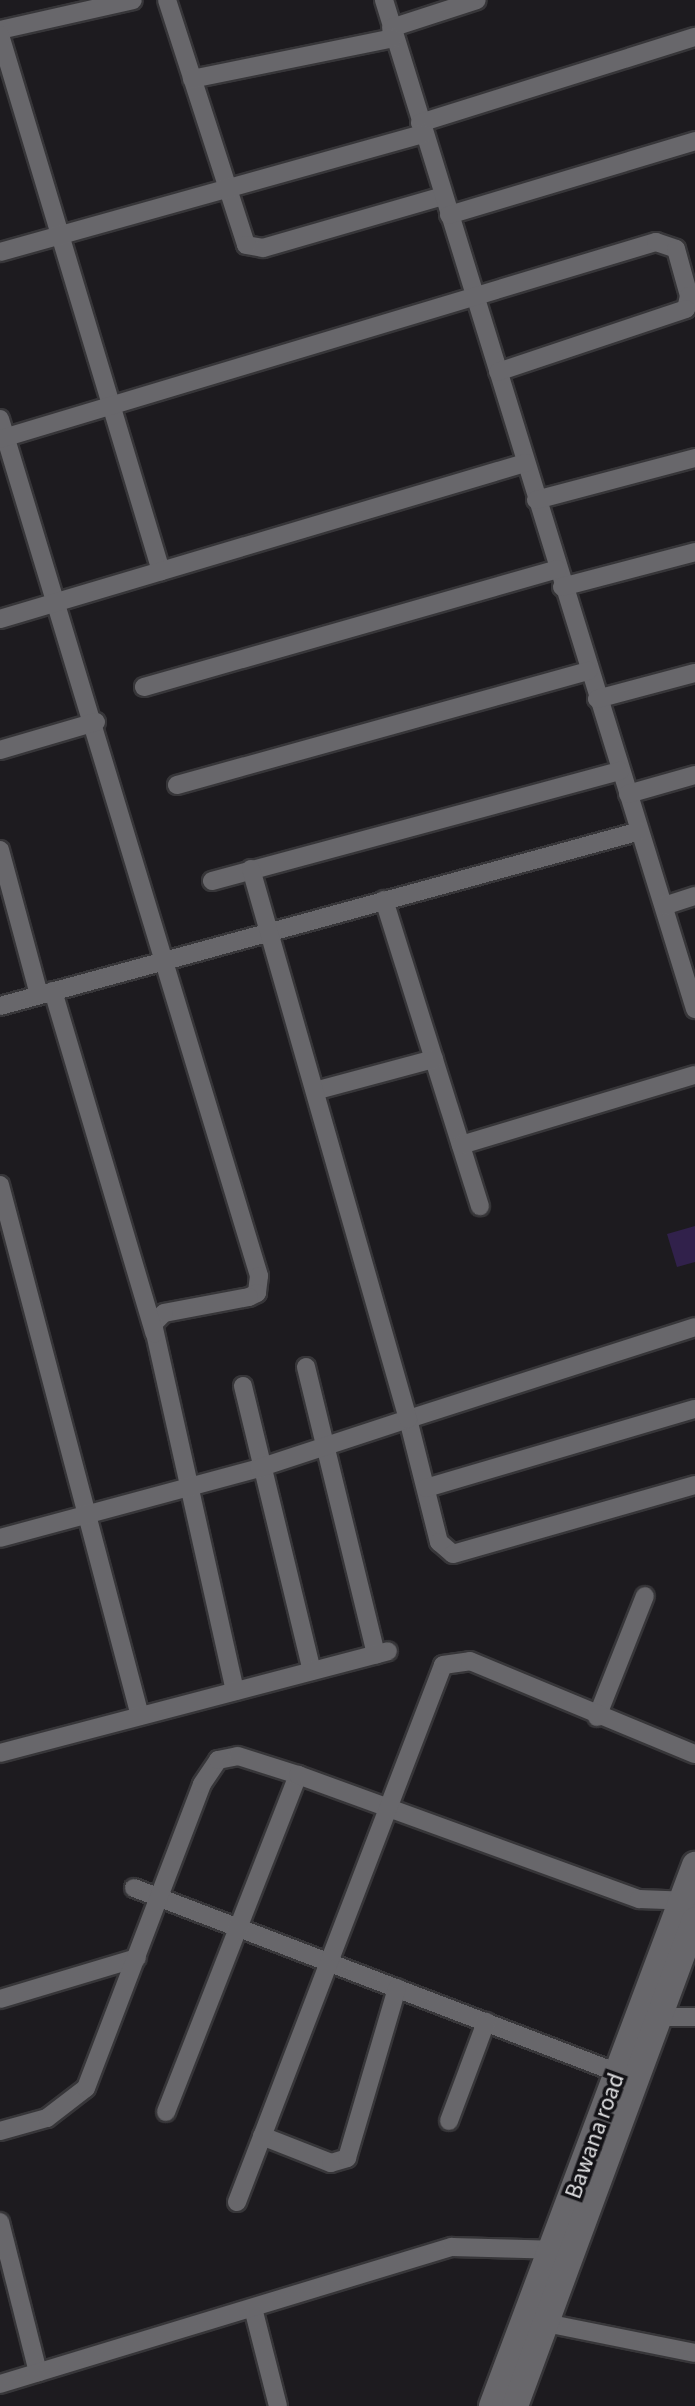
<!DOCTYPE html>
<style>
body{margin:0}
#map{position:relative;width:695px;height:2406px;overflow:hidden;background:#1d1b1f;font-family:"Source Sans 3",sans-serif}
div>[style]{position:absolute}
.building>*{inset:0;background:#31214b}
.roads{filter:drop-shadow(2px 0 #373639) drop-shadow(-2px 0 #373639) drop-shadow(0 2px #373639) drop-shadow(0 -2px #373639)}
.street>*{height:18px;margin:-9px;padding:0 9px;transform-origin:9px;border-radius:9px;background:#68676b}
.secondary>*{height:26px;margin:-13px;padding:0 13px;transform-origin:13px;border-radius:13px;background:#68676b}
span{translate:-50% -50%;white-space:nowrap;text-align:center;line-height:1.15;-webkit-text-stroke:7px #131216;paint-order:stroke}
.street-label{font-size:24px;color:#dfdfe1}
</style>
<div id="map">
<div class="building">
<div style="clip-path:polygon(695px 1226px,695px 1262px,677px 1267px,667px 1234px)"></div>
</div>
<div class="roads">
<div class="street">
<div style="left:167px;top:0;width:257px;rotate:72.1deg"></div>
<div style="left:246px;top:245px;width:17px;rotate:10deg"></div>
<div style="left:263px;top:248px;width:187px;rotate:-16.1deg"></div>
<div style="left:384px;top:0;width:1056px;rotate:72.87deg"></div>
<div style="left:391px;top:28px;width:90px;rotate:-18deg"></div>
<div style="left:0;top:30px;width:136px;rotate:-12.7deg"></div>
<div style="left:0;top:35px;width:560px;rotate:73.28deg"></div>
<div style="left:192px;top:79px;width:205px;rotate:-11.5deg"></div>
<div style="left:420px;top:123px;width:288px;rotate:-17.4deg"></div>
<div style="left:449px;top:215px;width:257px;rotate:-16.7deg"></div>
<div style="left:0;top:252px;width:439px;rotate:-15.6deg"></div>
<div style="left:0;top:419px;width:895px;rotate:73.18deg"></div>
<div style="left:259px;top:1276px;width:17px;rotate:97deg"></div>
<div style="left:257px;top:1293px;width:9px;rotate:153deg"></div>
<div style="left:249px;top:1297px;width:86px;rotate:169.3deg"></div>
<div style="left:164px;top:1313px;width:16px;rotate:135deg"></div>
<div style="left:153px;top:1324px;width:376px;rotate:77.4deg"></div>
<div style="left:0;top:439px;width:685px;rotate:-16.72deg"></div>
<div style="left:656px;top:242px;width:21px;rotate:19deg"></div>
<div style="left:676px;top:249px;width:49px;rotate:74.5deg"></div>
<div style="left:689px;top:296px;width:13px;rotate:103deg"></div>
<div style="left:686px;top:309px;width:198px;rotate:161.5deg"></div>
<div style="left:536px;top:500px;width:164px;rotate:-14.8deg"></div>
<div style="left:562px;top:587px;width:138px;rotate:-14.7deg"></div>
<div style="left:0;top:619px;width:548px;rotate:-16.55deg"></div>
<div style="left:144px;top:687px;width:430px;rotate:-15.9deg"></div>
<div style="left:597px;top:699px;width:101px;rotate:-14.9deg"></div>
<div style="left:0;top:750px;width:100px;rotate:-16.3deg"></div>
<div style="left:177px;top:785px;width:427px;rotate:-15.5deg"></div>
<div style="left:628px;top:794px;width:70px;rotate:-15.8deg"></div>
<div style="left:0;top:850px;width:150px;rotate:74.9deg"></div>
<div style="left:212px;top:881px;width:423px;rotate:-15.1deg"></div>
<div style="left:384px;top:900px;width:321px;rotate:72.6deg"></div>
<div style="left:664px;top:906px;width:33px;rotate:-18deg"></div>
<div style="left:53px;top:991px;width:357px;rotate:73.5deg"></div>
<div style="left:0;top:1006px;width:663px;rotate:-15.29deg"></div>
<div style="left:318px;top:1090px;width:120px;rotate:-15deg"></div>
<div style="left:461px;top:1145px;width:244px;rotate:-16.7deg"></div>
<div style="left:0;top:1185px;width:549px;rotate:75.23deg"></div>
<div style="left:695px;top:1327px;width:301px;rotate:162.2deg"></div>
<div style="left:408px;top:1419px;width:127px;rotate:75.9deg"></div>
<div style="left:439px;top:1542px;width:18px;rotate:41deg"></div>
<div style="left:453px;top:1554px;width:252px;rotate:-15.9deg"></div>
<div style="left:306px;top:1367px;width:296px;rotate:76.3deg"></div>
<div style="left:243px;top:1386px;width:293px;rotate:76.4deg"></div>
<div style="left:426px;top:1488px;width:280px;rotate:-16.4deg"></div>
<div style="left:0;top:1538px;width:268px;rotate:-15.1deg"></div>
<div style="left:259px;top:1468px;width:157px;rotate:-18.2deg"></div>
<div style="left:408px;top:1419px;width:572px;rotate:-105.93deg"></div>
<div style="left:597px;top:1717px;width:130px;rotate:-68.4deg"></div>
<div style="left:0;top:1753px;width:401px;rotate:-14.7deg"></div>
<div style="left:134px;top:1888px;width:518px;rotate:20.92deg"></div>
<div style="left:0;top:1999px;width:143px;rotate:-16.7deg"></div>
<div style="left:650px;top:2017px;width:45px"></div>
<div style="left:166px;top:2112px;width:362px;rotate:-68.6deg"></div>
<div style="left:449px;top:2121px;width:106px;rotate:-69.5deg"></div>
<div style="left:0;top:2131px;width:49px;rotate:-15.5deg"></div>
<div style="left:47px;top:2118px;width:49px;rotate:-37.6deg"></div>
<div style="left:86px;top:2088px;width:325px;rotate:-69.1deg"></div>
<div style="left:202px;top:1784px;width:29px;rotate:-56deg"></div>
<div style="left:218px;top:1760px;width:20px;rotate:-11deg"></div>
<div style="left:238px;top:1756px;width:63px;rotate:17.6deg"></div>
<div style="left:298px;top:1775px;width:363px;rotate:20deg"></div>
<div style="left:639px;top:1899px;width:53px;rotate:2.2deg"></div>
<div style="left:262px;top:2136px;width:74px;rotate:21.4deg"></div>
<div style="left:331px;top:2163px;width:17px;rotate:-17deg"></div>
<div style="left:347px;top:2158px;width:177px;rotate:-73.6deg"></div>
<div style="left:237px;top:2202px;width:575px;rotate:-69.01deg"></div>
<div style="left:443px;top:1665px;width:27px;rotate:-8deg"></div>
<div style="left:470px;top:1661px;width:243px;rotate:22.5deg"></div>
<div style="left:0;top:2222px;width:155px;rotate:75.8deg"></div>
<div style="left:253px;top:2308px;width:101px;rotate:75.7deg"></div>
<div style="left:536px;top:2321px;width:162px;rotate:11.4deg"></div>
<div style="left:0;top:2384px;width:472px;rotate:-16.9deg"></div>
<div style="left:452px;top:2247px;width:109px;rotate:1.6deg"></div>
</div>
<div class="secondary">
<div style="left:492px;top:2406px;width:578px;rotate:-69.43deg"></div>
<div style="left:515px;top:2406px;width:518px;rotate:-69.68deg"></div>
</div>
</div>
<div class="street-label">
<span style="left:595px;top:2136px;rotate:-70deg">Bawana road</span>
</div>
</div>
